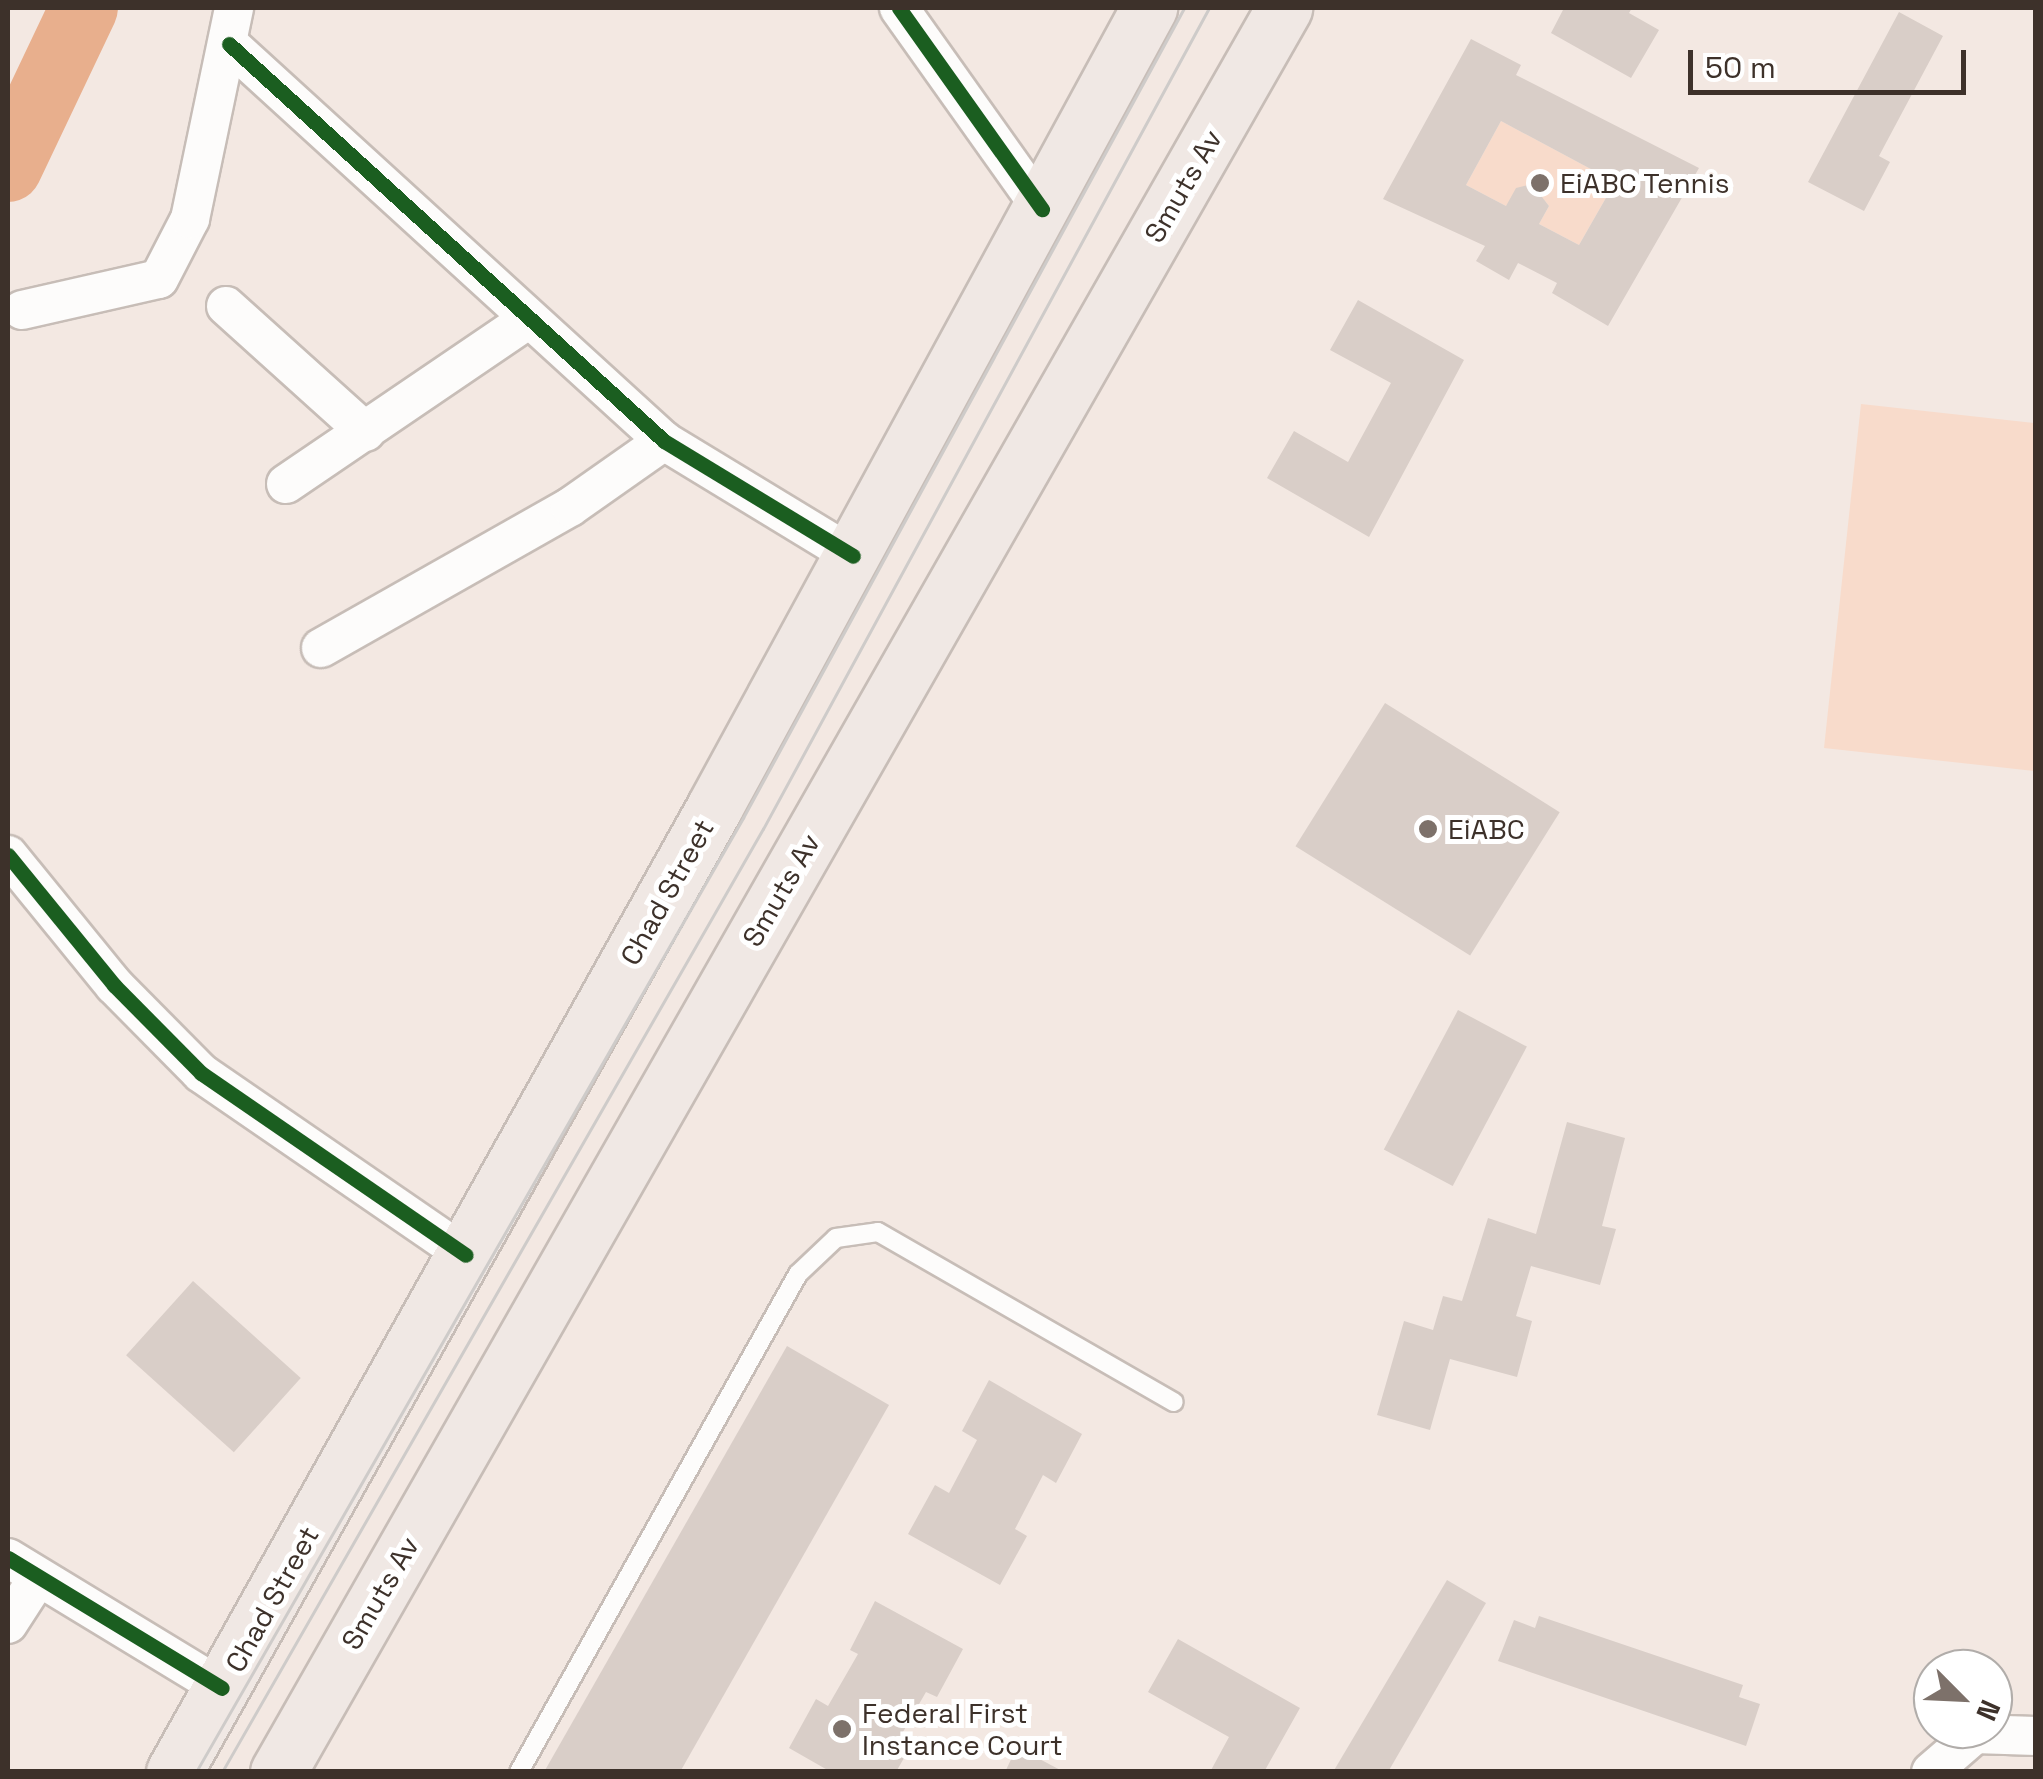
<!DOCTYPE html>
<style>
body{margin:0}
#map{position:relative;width:2043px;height:1779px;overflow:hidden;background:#f3e8e2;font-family:"Space Grotesk",sans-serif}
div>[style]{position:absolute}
.green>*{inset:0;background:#f8dbcb}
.river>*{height:68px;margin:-34px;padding:0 34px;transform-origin:34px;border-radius:34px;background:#e8af8d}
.building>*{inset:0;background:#d9cec8;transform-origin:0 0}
.roads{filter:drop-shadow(2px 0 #c7bdb7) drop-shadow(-2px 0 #c7bdb7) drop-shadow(0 2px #c7bdb7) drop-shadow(0 -2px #c7bdb7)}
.service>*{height:18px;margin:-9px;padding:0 9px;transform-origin:9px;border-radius:9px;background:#fdfcfb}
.minor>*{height:38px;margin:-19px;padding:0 19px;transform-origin:19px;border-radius:19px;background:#fdfcfb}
.primary>*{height:55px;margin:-27.5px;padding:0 27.5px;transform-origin:27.5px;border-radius:27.5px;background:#f0e8e4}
.tram>*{height:2.5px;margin:-1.25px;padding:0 1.25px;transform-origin:1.25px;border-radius:1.25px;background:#cecbc9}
.cycleway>*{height:15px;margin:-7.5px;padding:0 7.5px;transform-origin:7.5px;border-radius:7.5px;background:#1b5e20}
.dots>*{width:28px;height:28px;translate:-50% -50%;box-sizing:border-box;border:5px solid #fff;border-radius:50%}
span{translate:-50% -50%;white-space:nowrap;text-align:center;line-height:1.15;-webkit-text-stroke:10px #fff;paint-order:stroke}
.poi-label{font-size:28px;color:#3d312a}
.left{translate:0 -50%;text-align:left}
.street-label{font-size:28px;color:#3d312a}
.frame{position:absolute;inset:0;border:10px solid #3d312a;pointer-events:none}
.north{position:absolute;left:1913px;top:1649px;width:100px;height:100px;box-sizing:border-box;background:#fff;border:2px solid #b1adaa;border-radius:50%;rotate:114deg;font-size:28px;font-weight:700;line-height:40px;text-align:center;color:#3d312a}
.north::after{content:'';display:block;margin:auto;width:35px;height:45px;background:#7d716a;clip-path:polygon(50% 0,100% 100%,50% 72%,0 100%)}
.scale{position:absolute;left:1688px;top:50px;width:278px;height:45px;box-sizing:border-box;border:5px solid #3d312a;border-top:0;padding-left:12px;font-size:30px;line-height:35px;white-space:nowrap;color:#3d312a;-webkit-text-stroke:8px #fff;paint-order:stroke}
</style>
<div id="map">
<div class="green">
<div style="clip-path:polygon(1501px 121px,1615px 182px,1579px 245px,1539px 224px,1549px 206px,1532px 185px,1506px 206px,1466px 185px)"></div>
<div style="clip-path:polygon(1861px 404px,2035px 423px,2035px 771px,1824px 748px)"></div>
</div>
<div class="river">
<div style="left:8px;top:168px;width:177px;rotate:-64.6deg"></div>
</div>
<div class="building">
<div style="clip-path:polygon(1564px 8px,1632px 8px,1629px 13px,1659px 30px,1631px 78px,1551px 33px)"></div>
<div style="clip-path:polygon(1899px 12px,1943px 36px,1879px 156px,1890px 162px,1864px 211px,1808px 182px)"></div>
<div style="clip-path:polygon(evenodd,1471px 39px,1521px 65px,1516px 75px,1699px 168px,1608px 326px,1552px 293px,1557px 283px,1518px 263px,1509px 280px,1476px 261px,1485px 246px,1383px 199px,1471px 39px,1501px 121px,1615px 182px,1579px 245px,1539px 224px,1549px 206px,1532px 184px,1516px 188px,1506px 206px,1466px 185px,1501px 121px)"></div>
<div style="clip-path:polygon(1358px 300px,1464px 360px,1369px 537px,1267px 478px,1294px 431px,1348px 462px,1391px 383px,1330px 350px)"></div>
<div style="left:1385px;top:703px;width:206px;height:169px;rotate:32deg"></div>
<div style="left:1458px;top:1010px;width:78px;height:158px;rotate:28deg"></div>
<div style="clip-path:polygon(1567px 1122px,1625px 1138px,1602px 1226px,1616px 1229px,1600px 1285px,1531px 1266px,1516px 1316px,1532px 1321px,1517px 1377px,1450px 1359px,1430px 1430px,1377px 1415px,1404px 1321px,1433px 1330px,1443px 1296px,1462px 1301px,1488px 1218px,1536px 1234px)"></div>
<div style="left:193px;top:1281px;width:145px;height:100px;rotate:42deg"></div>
<div style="clip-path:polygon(787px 1346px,889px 1405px,680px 1772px,544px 1772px)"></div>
<div style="clip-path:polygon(989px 1380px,1082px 1434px,1056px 1483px,1043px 1475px,1015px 1529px,1027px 1536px,1000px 1585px,908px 1534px,935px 1485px,949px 1493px,977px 1440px,962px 1431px)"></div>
<div style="clip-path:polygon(1447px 1580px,1486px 1603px,1388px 1772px,1333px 1772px)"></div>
<div style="clip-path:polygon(875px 1601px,963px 1649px,937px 1697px,926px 1692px,896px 1744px,908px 1751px,896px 1772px,831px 1772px,789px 1748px,816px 1699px,828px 1706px,858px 1654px,850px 1650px)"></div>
<div style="clip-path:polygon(1539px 1616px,1743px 1685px,1739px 1697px,1760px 1704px,1746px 1746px,1498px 1661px,1514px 1620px,1535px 1628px)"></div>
<div style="clip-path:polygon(1178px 1639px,1300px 1708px,1264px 1772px,1210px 1772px,1229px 1737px,1148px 1692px)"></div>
<div style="clip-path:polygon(1017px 1747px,1064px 1772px,1005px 1772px)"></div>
</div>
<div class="roads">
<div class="service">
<div style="left:519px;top:1772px;width:571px;rotate:-60.74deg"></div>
<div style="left:798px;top:1274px;width:52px;rotate:-43.5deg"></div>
<div style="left:836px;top:1238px;width:42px;rotate:-8.1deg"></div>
<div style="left:878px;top:1232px;width:341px;rotate:29.9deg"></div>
</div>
<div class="minor">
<div style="left:899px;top:8px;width:247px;rotate:54.6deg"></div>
<div style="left:229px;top:44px;width:589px;rotate:42.38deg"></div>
<div style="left:664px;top:441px;width:221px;rotate:31.3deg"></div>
<div style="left:226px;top:306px;width:188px;rotate:42deg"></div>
<div style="left:22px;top:310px;width:140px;rotate:-12.8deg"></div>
<div style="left:159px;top:279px;width:68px;rotate:-62.7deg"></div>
<div style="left:190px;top:219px;width:216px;rotate:-78.2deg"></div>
<div style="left:286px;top:484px;width:290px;rotate:-34.2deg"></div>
<div style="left:321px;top:648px;width:286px;rotate:-29.5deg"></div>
<div style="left:570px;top:507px;width:115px;rotate:-35.1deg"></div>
<div style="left:8px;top:855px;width:168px;rotate:50.8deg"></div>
<div style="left:114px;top:985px;width:124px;rotate:45.3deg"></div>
<div style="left:201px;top:1073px;width:321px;rotate:34.5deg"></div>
<div style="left:8px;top:1558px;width:250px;rotate:31.3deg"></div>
<div style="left:8px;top:1624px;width:54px;rotate:-57.2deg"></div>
<div style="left:1931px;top:1772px;width:58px;rotate:-40.8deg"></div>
<div style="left:1975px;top:1734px;width:61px;rotate:1.9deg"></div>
</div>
<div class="primary">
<div style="left:174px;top:1772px;width:1105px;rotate:-60.74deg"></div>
<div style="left:714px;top:808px;width:911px;rotate:-61.46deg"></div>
<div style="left:278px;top:1772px;width:2031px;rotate:-60.3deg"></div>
</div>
</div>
<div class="tram">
<div style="left:196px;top:1772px;width:1100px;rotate:-60.17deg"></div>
<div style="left:743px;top:818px;width:922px;rotate:-61.43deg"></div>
<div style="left:222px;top:1772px;width:1087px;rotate:-60.16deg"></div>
<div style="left:763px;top:829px;width:934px;rotate:-61.49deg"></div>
</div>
<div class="cycleway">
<div style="left:899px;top:8px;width:247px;rotate:54.6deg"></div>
<div style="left:229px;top:44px;width:589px;rotate:42.38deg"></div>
<div style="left:664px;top:441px;width:221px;rotate:31.3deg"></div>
<div style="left:8px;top:855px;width:168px;rotate:50.8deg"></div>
<div style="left:114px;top:985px;width:124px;rotate:45.3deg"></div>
<div style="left:201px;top:1073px;width:321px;rotate:34.5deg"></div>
<div style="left:8px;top:1558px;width:250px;rotate:31.3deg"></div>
</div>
<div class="dots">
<div style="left:1540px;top:183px;background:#7d716a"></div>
<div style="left:1428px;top:829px;background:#7d716a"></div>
<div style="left:842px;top:1729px;background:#7d716a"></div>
</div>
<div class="poi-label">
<span class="left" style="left:1560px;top:183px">EiABC Tennis</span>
<span class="left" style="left:1448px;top:829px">EiABC</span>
<span class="left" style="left:862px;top:1729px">Federal First<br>Instance Court</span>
</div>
<div class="street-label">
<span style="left:1183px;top:186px;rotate:-60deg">Smuts Av</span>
<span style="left:781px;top:890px;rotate:-60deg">Smuts Av</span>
<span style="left:667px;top:892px;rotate:-61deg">Chad Street</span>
<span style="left:380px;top:1593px;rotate:-60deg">Smuts Av</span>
<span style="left:272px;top:1599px;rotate:-61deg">Chad Street</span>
</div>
<div class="frame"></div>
<div class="north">N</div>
<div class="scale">50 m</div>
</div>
